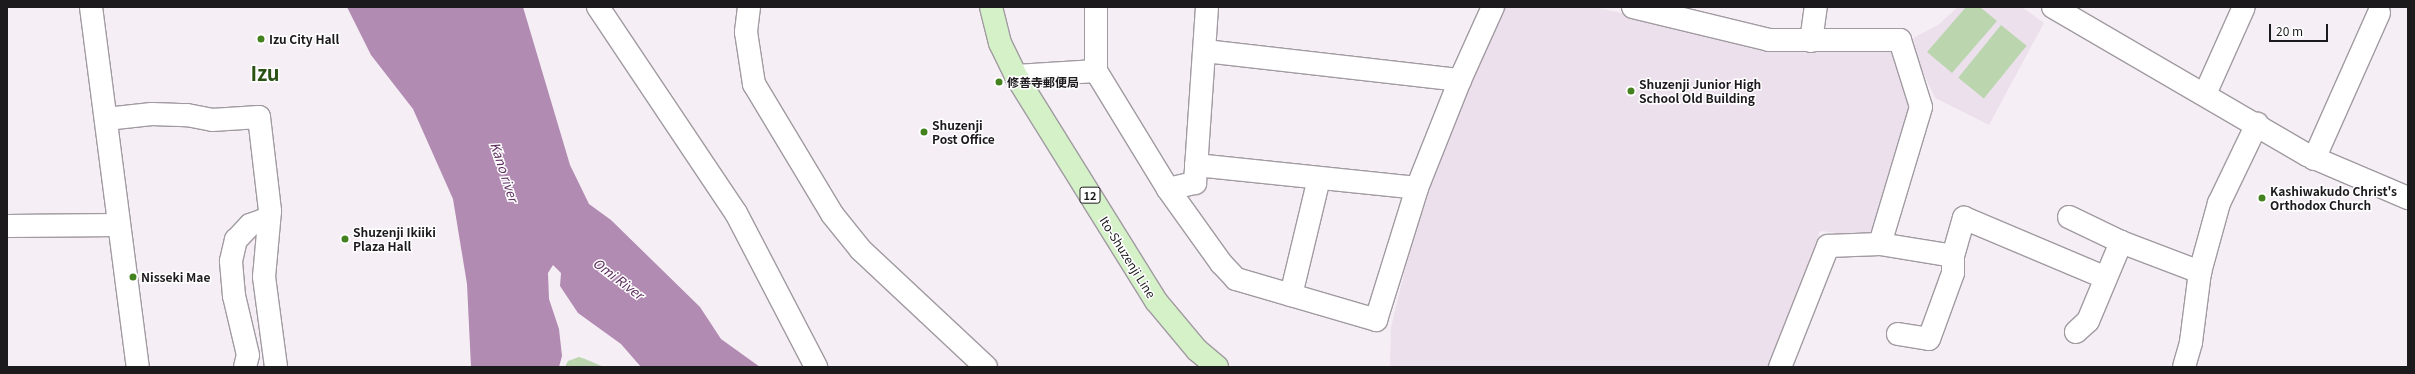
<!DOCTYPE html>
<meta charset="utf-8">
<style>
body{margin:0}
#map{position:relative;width:2415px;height:374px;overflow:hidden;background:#f5eef5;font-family:Georgia,"Noto Sans JP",serif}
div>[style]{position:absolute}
.built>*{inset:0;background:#ede0ed}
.green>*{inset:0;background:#bbd6af;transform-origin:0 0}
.water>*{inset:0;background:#b18bb1}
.roads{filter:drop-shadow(1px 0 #a19ba1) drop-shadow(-1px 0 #a19ba1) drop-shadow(0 1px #a19ba1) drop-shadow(0 -1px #a19ba1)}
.minor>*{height:22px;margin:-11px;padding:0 11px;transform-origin:11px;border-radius:11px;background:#fff}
.major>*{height:22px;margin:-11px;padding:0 11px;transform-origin:11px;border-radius:11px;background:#d4f1c8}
.dots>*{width:11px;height:11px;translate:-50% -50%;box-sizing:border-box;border:2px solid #fff;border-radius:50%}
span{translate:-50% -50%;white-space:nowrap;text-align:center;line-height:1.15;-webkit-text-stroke:3px #fff;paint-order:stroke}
.shield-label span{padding:1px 3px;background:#fff;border:1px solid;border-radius:3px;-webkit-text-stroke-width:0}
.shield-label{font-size:11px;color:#1d1a1d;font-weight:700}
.poi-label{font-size:12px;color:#1d1a1d;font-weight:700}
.left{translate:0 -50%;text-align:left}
.street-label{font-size:12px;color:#1d1a1d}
.water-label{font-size:13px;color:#603062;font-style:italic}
.town-label{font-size:20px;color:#2b5215;font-weight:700}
.frame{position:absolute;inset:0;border:8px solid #1d1a1d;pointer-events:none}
.scale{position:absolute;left:2269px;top:24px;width:59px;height:18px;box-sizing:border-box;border:2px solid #1d1a1d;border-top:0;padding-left:5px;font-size:12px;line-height:14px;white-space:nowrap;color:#1d1a1d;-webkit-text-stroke:3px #fff;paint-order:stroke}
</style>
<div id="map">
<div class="built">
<div style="clip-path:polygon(1503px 7px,1593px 7px,1765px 44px,1893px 48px,1911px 107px,1871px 237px,1820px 231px,1774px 367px,1390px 367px,1391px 327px,1425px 187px)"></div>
<div style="clip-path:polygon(1958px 7px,2022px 7px,2044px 23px,1989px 125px,1935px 98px,1921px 68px,1913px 38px,1938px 25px)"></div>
</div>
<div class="green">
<div style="clip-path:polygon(1966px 7px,1980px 7px,1997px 21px,1952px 73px,1927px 52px)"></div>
<div style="left:2001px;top:25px;width:33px;height:68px;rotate:39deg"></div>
<div style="clip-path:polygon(579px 357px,585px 359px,604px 367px,565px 367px,568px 361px)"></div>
</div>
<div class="water">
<div style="clip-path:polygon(347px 7px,523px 7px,570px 165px,589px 204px,611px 220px,700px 307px,721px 339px,760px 367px,641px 367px,621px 344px,578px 313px,560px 286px,561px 273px,553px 265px,548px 273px,549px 299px,559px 329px,562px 356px,559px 367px,471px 367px,467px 284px,453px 199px,413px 109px,371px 55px)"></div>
</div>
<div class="roads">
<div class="minor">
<div style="left:91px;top:7px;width:363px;rotate:82.6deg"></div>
<div style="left:598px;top:7px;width:248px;rotate:56.2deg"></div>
<div style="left:736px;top:213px;width:174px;rotate:62.5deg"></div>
<div style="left:749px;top:7px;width:25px;rotate:97deg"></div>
<div style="left:746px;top:32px;width:53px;rotate:81.3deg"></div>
<div style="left:754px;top:84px;width:152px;rotate:59deg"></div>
<div style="left:832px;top:214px;width:46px;rotate:51.1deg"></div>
<div style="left:861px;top:250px;width:171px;rotate:43.1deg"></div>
<div style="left:1096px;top:7px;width:64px;rotate:90deg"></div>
<div style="left:1096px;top:71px;width:138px;rotate:58.6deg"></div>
<div style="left:1168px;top:189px;width:91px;rotate:54.4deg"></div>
<div style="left:1221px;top:263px;width:22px;rotate:47deg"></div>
<div style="left:1236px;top:279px;width:146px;rotate:16.3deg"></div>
<div style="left:1376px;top:320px;width:138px;rotate:-72.7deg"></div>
<div style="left:1417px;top:188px;width:116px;rotate:-68.3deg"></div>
<div style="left:1460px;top:80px;width:80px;rotate:-65.7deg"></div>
<div style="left:1633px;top:7px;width:140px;rotate:13.6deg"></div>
<div style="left:1769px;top:40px;width:131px"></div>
<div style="left:1900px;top:40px;width:70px;rotate:72.6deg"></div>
<div style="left:1921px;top:107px;width:143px;rotate:106.7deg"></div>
<div style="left:1880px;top:244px;width:52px;rotate:177.8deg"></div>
<div style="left:1828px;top:246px;width:130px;rotate:111.6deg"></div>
<div style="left:2053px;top:7px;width:294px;rotate:30.2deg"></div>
<div style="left:2307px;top:155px;width:110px;rotate:23.1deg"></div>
<div style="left:1811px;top:41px;width:34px;rotate:-82deg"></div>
<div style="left:1205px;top:51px;width:257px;rotate:6.5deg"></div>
<div style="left:1016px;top:76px;width:80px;rotate:-3.6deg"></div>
<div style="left:2205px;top:94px;width:95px;rotate:-65.9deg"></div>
<div style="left:106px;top:119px;width:46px;rotate:-6.2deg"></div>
<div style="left:152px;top:114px;width:35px;rotate:2deg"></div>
<div style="left:187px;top:115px;width:25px;rotate:11deg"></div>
<div style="left:212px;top:120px;width:47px;rotate:-3.7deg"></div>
<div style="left:259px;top:117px;width:95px;rotate:83.3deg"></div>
<div style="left:270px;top:211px;width:66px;rotate:95.2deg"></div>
<div style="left:264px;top:277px;width:91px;rotate:82.4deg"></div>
<div style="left:2314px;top:159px;width:160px;rotate:-66deg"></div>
<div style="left:1196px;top:165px;width:222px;rotate:5.9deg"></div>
<div style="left:1168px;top:189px;width:28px;rotate:-13deg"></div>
<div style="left:1195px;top:183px;width:176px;rotate:-86.1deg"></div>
<div style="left:2069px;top:217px;width:58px;rotate:25.7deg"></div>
<div style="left:2121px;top:242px;width:85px;rotate:20.8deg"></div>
<div style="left:7px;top:226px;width:112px;rotate:-0.5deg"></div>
<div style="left:1880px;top:244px;width:74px;rotate:9.3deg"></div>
<div style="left:1291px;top:295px;width:120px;rotate:-76.5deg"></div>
<div style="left:2076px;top:332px;width:16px;rotate:-43deg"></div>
<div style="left:2088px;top:321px;width:86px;rotate:-67.3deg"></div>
<div style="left:1898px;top:334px;width:31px;rotate:9deg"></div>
<div style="left:1929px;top:339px;width:70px;rotate:-70deg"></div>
<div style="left:1953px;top:273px;width:17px;rotate:-90deg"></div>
<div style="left:1953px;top:256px;width:40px;rotate:-74deg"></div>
<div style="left:1964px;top:218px;width:154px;rotate:22.9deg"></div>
<div style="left:245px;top:367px;width:12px;rotate:-76deg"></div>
<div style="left:248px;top:355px;width:61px;rotate:-103.3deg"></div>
<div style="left:234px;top:296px;width:35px;rotate:-95deg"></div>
<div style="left:231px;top:261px;width:22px;rotate:-77deg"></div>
<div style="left:236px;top:240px;width:21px;rotate:-47deg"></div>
<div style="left:250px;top:225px;width:20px;rotate:-20deg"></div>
<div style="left:2184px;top:367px;width:26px;rotate:-74deg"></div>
<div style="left:2191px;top:342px;width:71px;rotate:-82.7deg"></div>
<div style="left:2200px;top:272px;width:72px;rotate:-74.6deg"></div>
<div style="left:2219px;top:203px;width:88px;rotate:-64.3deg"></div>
</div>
<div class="major">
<div style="left:991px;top:7px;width:37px;rotate:76deg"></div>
<div style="left:1000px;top:43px;width:37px;rotate:64deg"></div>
<div style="left:1016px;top:76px;width:265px;rotate:58.1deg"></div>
<div style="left:1156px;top:301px;width:64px;rotate:50.1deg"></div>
<div style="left:1197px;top:350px;width:26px;rotate:40deg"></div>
</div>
</div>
<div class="dots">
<div style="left:261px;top:39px;background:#44811f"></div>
<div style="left:999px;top:82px;background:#44811f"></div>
<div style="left:1631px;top:91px;background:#44811f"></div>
<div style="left:924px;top:132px;background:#44811f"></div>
<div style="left:2262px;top:198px;background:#44811f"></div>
<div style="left:345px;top:239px;background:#44811f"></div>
<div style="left:133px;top:277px;background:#44811f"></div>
</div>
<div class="shield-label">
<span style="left:1090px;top:195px">12</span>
</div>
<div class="poi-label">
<span class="left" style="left:269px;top:39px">Izu City Hall</span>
<span class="left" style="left:1007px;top:82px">修善寺郵便局</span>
<span class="left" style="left:1639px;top:91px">Shuzenji Junior High<br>School Old Building</span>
<span class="left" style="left:932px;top:132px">Shuzenji<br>Post Office</span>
<span class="left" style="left:2270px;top:198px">Kashiwakudo Christ's<br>Orthodox Church</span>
<span class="left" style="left:353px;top:239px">Shuzenji Ikiiki<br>Plaza Hall</span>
<span class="left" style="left:141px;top:277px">Nisseki Mae</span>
</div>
<div class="street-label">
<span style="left:1128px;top:257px;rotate:58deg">Ito-Shuzenji Line</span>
</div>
<div class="water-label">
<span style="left:504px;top:172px;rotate:72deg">Kano river</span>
<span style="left:618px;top:279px;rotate:37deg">Omi River</span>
</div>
<div class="town-label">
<span style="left:265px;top:72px">Izu</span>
</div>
<div class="frame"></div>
<div class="scale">20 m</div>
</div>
